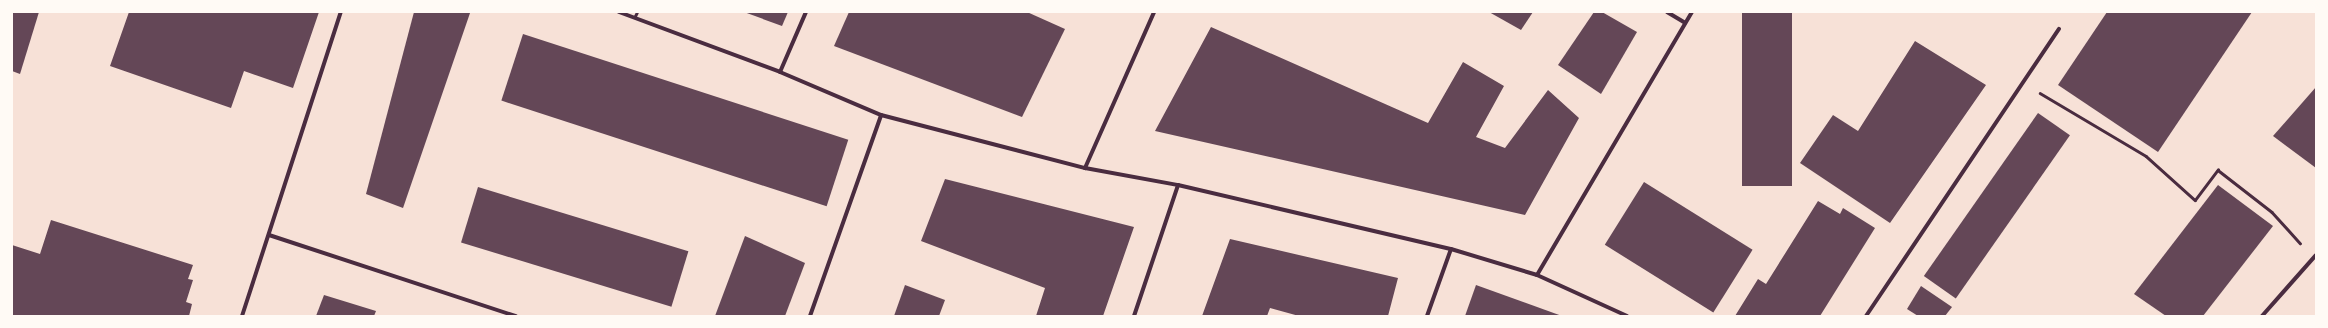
<!DOCTYPE html>
<style>
body{margin:0}
#map{position:relative;width:2328px;height:328px;overflow:hidden;background:#f7e1d7;font-family:"PT Sans Narrow",sans-serif}
div>[style]{position:absolute}
.building>*{inset:0;background:#644757;transform-origin:0 0}
.path>*{height:2.5px;margin:-1.25px;padding:0 1.25px;transform-origin:1.25px;border-radius:1.25px;background:#4a2c40}
.service>*{height:3px;margin:-1.5px;padding:0 1.5px;transform-origin:1.5px;border-radius:1.5px;background:#4a2c40}
.minor>*{height:4px;margin:-2px;padding:0 2px;transform-origin:2px;border-radius:2px;background:#4a2c40}
span{translate:-50% -50%;white-space:nowrap;text-align:center;line-height:1.15;-webkit-text-stroke:4px #fffaf5;paint-order:stroke}
.frame{position:absolute;inset:0;border:13px solid #fffaf5;pointer-events:none}
</style>
<div id="map">
<div class="building">
<div style="clip-path:polygon(12px 12px,39px 12px,20px 74px,12px 71px)"></div>
<div style="clip-path:polygon(129px 12px,319px 12px,293px 88px,244px 71px,231px 108px,110px 66px)"></div>
<div style="clip-path:polygon(414px 12px,470px 13px,403px 208px,366px 194px)"></div>
<div style="clip-path:polygon(744px 12px,788px 12px,782px 26px)"></div>
<div style="clip-path:polygon(849px 12px,1027px 12px,1065px 29px,1022px 117px,834px 46px)"></div>
<div style="clip-path:polygon(1489px 12px,1533px 12px,1521px 30px)"></div>
<div style="clip-path:polygon(1594px 12px,1602px 12px,1637px 32px,1601px 94px,1558px 65px)"></div>
<div style="left:1742px;top:12px;width:50px;height:174px"></div>
<div style="clip-path:polygon(2107px 12px,2252px 12px,2158px 152px,2058px 85px)"></div>
<div style="clip-path:polygon(1211px 27px,1428px 123px,1463px 62px,1504px 86px,1476px 137px,1505px 148px,1548px 90px,1579px 118px,1525px 215px,1155px 131px)"></div>
<div style="left:523px;top:34px;width:342px;height:70px;rotate:18deg"></div>
<div style="clip-path:polygon(1915px 41px,1986px 85px,1890px 223px,1800px 163px,1833px 115px,1858px 131px)"></div>
<div style="clip-path:polygon(2316px 87px,2316px 168px,2273px 136px)"></div>
<div style="left:2038px;top:113px;width:39px;height:199px;rotate:35deg"></div>
<div style="clip-path:polygon(945px 179px,1134px 227px,1103px 316px,1036px 316px,1045px 288px,921px 241px)"></div>
<div style="left:1644px;top:182px;width:128px;height:74px;rotate:32deg"></div>
<div style="clip-path:polygon(2218px 185px,2273px 226px,2203px 316px,2166px 316px,2134px 294px)"></div>
<div style="left:478px;top:187px;width:220px;height:58px;rotate:17deg"></div>
<div style="clip-path:polygon(1818px 201px,1840px 214px,1843px 208px,1875px 228px,1820px 316px,1735px 316px,1758px 279px,1766px 284px)"></div>
<div style="clip-path:polygon(51px 220px,193px 265px,188px 279px,193px 280px,186px 302px,192px 304px,189px 316px,12px 316px,12px 245px,40px 254px)"></div>
<div style="clip-path:polygon(745px 236px,805px 263px,785px 316px,715px 316px)"></div>
<div style="clip-path:polygon(1230px 239px,1398px 278px,1388px 316px,1299px 316px,1270px 308px,1267px 316px,1202px 316px)"></div>
<div style="clip-path:polygon(905px 285px,945px 300px,939px 316px,894px 316px)"></div>
<div style="clip-path:polygon(1476px 285px,1562px 316px,1465px 316px)"></div>
<div style="clip-path:polygon(1921px 286px,1952px 307px,1945px 316px,1918px 316px,1907px 309px)"></div>
<div style="clip-path:polygon(324px 295px,376px 311px,374px 316px,316px 316px)"></div>
</div>
<div class="path">
<div style="left:2040px;top:93px;width:123px;rotate:30.7deg"></div>
<div style="left:2146px;top:156px;width:66px;rotate:41.9deg"></div>
<div style="left:2195px;top:200px;width:38px;rotate:-53deg"></div>
<div style="left:2218px;top:170px;width:68px;rotate:37.9deg"></div>
<div style="left:2272px;top:212px;width:42px;rotate:47.9deg"></div>
</div>
<div class="service">
<div style="left:635px;top:16px;width:4px;rotate:-63deg"></div>
</div>
<div class="minor">
<div style="left:619px;top:12px;width:172px;rotate:20.4deg"></div>
<div style="left:780px;top:72px;width:110px;rotate:23.1deg"></div>
<div style="left:881px;top:115px;width:211px;rotate:14.6deg"></div>
<div style="left:1085px;top:168px;width:95px;rotate:10.4deg"></div>
<div style="left:1178px;top:185px;width:280px;rotate:13.2deg"></div>
<div style="left:1451px;top:249px;width:90px;rotate:16.8deg"></div>
<div style="left:1537px;top:275px;width:99px;rotate:24.5deg"></div>
<div style="left:1667px;top:12px;width:21px;rotate:31deg"></div>
<div style="left:780px;top:72px;width:65px;rotate:-66.6deg"></div>
<div style="left:1085px;top:168px;width:171px;rotate:-66.1deg"></div>
<div style="left:269px;top:235px;width:260px;rotate:18.2deg"></div>
<div style="left:1537px;top:275px;width:305px;rotate:-59.5deg"></div>
<div style="left:242px;top:316px;width:320px;rotate:-72deg"></div>
<div style="left:810px;top:316px;width:213px;rotate:-70.5deg"></div>
<div style="left:1134px;top:316px;width:138px;rotate:-71.4deg"></div>
<div style="left:1427px;top:316px;width:71px;rotate:-70.3deg"></div>
<div style="left:1866px;top:316px;width:346px;rotate:-56.1deg"></div>
<div style="left:2262px;top:316px;width:81px;rotate:-48.5deg"></div>
</div>
<div class="frame"></div>
</div>
